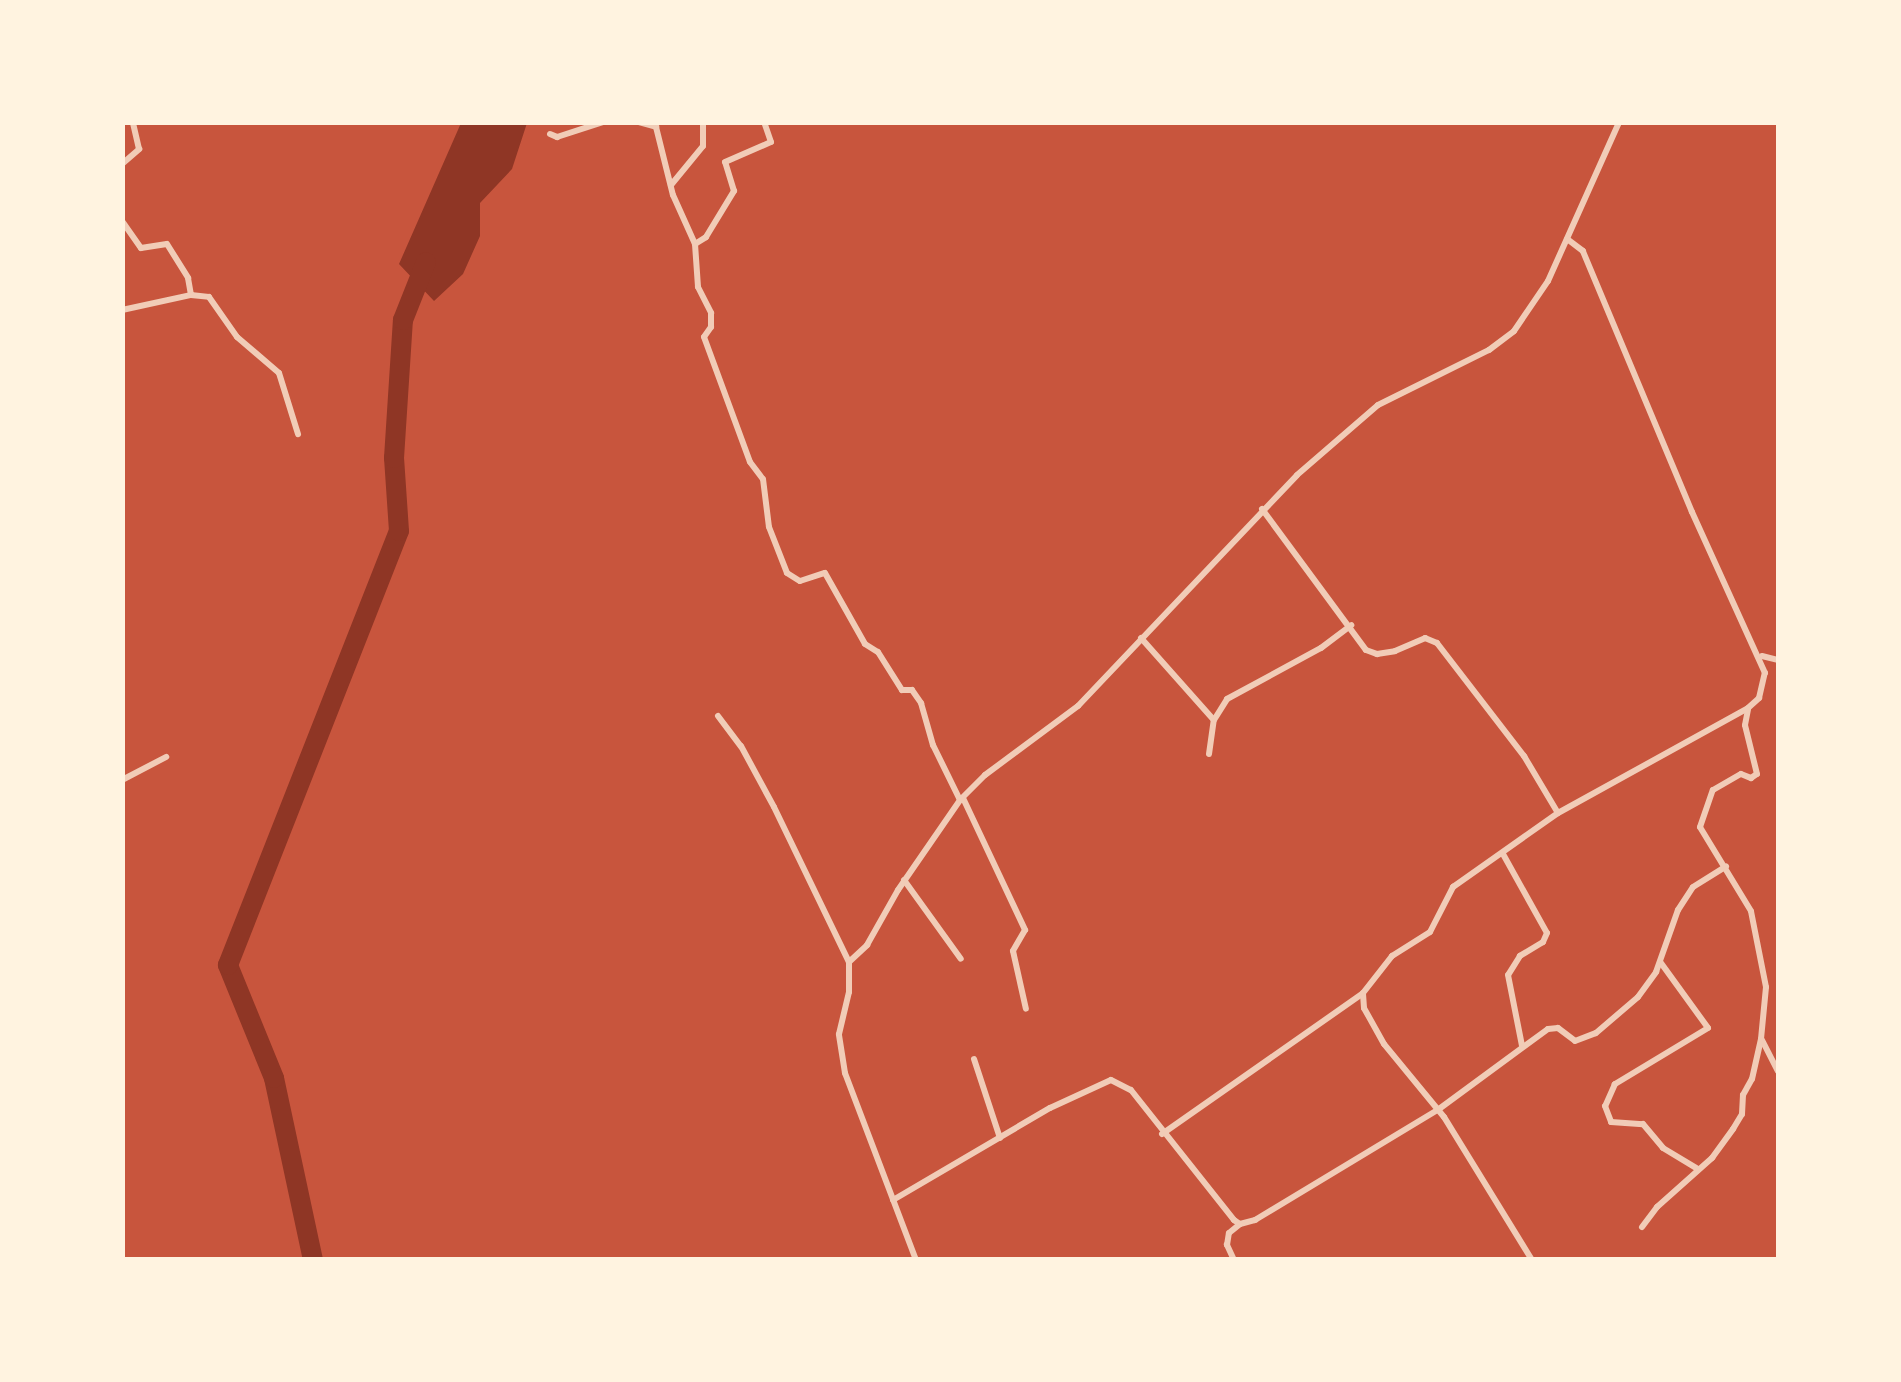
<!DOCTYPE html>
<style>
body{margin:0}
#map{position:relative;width:1901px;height:1382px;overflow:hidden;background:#c8553d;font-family:"PT Sans",sans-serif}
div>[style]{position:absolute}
.water>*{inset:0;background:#8f3625}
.river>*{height:20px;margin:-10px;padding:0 10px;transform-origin:10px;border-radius:10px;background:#8f3625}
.minor>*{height:6px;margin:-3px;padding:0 3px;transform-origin:3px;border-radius:3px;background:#f1ccb7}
span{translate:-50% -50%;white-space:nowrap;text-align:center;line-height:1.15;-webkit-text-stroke:10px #fff3e0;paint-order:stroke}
.frame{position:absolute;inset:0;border:125px solid #fff3e0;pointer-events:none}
</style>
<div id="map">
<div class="water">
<div style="clip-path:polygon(461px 123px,527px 123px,512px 169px,480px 203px,480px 236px,463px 274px,434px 301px,399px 264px)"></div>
</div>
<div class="river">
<div style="left:313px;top:1260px;width:186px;rotate:-102.1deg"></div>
<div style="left:274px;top:1078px;width:122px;rotate:-112.2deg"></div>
<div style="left:228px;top:965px;width:466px;rotate:-68.5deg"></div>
<div style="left:399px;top:531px;width:73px;rotate:-93.9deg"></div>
<div style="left:394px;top:458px;width:138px;rotate:-86.3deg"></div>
<div style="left:403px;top:320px;width:62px;rotate:-68.4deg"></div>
</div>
<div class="minor">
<div style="left:639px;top:122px;width:18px;rotate:16deg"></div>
<div style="left:656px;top:127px;width:70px;rotate:76deg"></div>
<div style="left:673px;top:195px;width:54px;rotate:65.8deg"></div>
<div style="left:695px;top:244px;width:43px;rotate:86deg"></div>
<div style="left:698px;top:287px;width:29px;rotate:63deg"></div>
<div style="left:711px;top:313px;width:14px;rotate:90deg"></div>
<div style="left:711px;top:327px;width:12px;rotate:125deg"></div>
<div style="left:704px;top:337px;width:133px;rotate:69.8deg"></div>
<div style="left:750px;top:462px;width:21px;rotate:53deg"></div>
<div style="left:763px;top:479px;width:48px;rotate:82.9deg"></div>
<div style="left:769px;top:527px;width:49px;rotate:68.6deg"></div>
<div style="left:787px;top:573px;width:15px;rotate:32deg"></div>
<div style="left:800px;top:581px;width:26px;rotate:-18deg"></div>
<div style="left:825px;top:573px;width:81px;rotate:60.6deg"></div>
<div style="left:865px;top:644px;width:15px;rotate:32deg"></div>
<div style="left:878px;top:652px;width:45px;rotate:57.7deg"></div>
<div style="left:902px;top:690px;width:10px"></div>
<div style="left:912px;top:690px;width:16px;rotate:55deg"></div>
<div style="left:921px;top:703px;width:44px;rotate:74.1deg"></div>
<div style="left:933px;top:745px;width:61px;rotate:63.9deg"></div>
<div style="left:550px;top:134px;width:8px;rotate:23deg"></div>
<div style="left:557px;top:137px;width:48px;rotate:-18.1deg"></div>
<div style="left:122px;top:164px;width:23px;rotate:-41deg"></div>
<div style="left:139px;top:149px;width:28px;rotate:-103deg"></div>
<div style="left:671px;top:185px;width:50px;rotate:-50.6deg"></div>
<div style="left:703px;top:146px;width:24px;rotate:-90deg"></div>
<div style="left:122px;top:221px;width:33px;rotate:55deg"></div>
<div style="left:141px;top:248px;width:26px;rotate:-9deg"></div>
<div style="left:167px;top:244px;width:40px;rotate:58deg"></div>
<div style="left:188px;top:278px;width:17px;rotate:80deg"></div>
<div style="left:695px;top:244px;width:13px;rotate:-32deg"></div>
<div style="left:706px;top:237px;width:54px;rotate:-58.7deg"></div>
<div style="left:734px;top:191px;width:30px;rotate:-107deg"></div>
<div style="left:725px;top:162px;width:50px;rotate:-23.5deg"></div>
<div style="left:771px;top:142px;width:21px;rotate:-109deg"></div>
<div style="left:122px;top:310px;width:71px;rotate:-12.3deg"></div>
<div style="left:191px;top:295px;width:18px;rotate:6deg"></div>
<div style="left:209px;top:297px;width:49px;rotate:55deg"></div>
<div style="left:237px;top:337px;width:55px;rotate:40.6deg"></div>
<div style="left:279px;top:373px;width:64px;rotate:72.7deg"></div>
<div style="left:1262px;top:509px;width:175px;rotate:53.6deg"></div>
<div style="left:1366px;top:650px;width:12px;rotate:20deg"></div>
<div style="left:1377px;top:654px;width:18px;rotate:-9deg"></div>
<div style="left:1395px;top:651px;width:33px;rotate:-23deg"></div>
<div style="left:1425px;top:638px;width:13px;rotate:23deg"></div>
<div style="left:1437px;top:643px;width:143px;rotate:52.4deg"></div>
<div style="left:1524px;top:756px;width:66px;rotate:59.2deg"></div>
<div style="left:1141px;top:638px;width:108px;rotate:48.4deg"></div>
<div style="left:1762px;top:656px;width:16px;rotate:14deg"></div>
<div style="left:718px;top:716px;width:38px;rotate:53deg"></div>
<div style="left:741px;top:746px;width:69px;rotate:61.6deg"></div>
<div style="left:774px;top:807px;width:172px;rotate:64.2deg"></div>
<div style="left:1209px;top:754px;width:34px;rotate:-82deg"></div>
<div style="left:1214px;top:720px;width:25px;rotate:-58deg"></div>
<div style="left:1227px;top:699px;width:107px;rotate:-28.5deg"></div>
<div style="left:1321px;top:648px;width:38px;rotate:-37deg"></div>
<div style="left:122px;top:780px;width:50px;rotate:-27.6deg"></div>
<div style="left:963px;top:798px;width:146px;rotate:64.8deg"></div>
<div style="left:1025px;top:930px;width:24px;rotate:120deg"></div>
<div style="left:1013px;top:951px;width:59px;rotate:77.4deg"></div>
<div style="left:1503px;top:854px;width:90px;rotate:60.9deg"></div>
<div style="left:1547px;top:933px;width:10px;rotate:114deg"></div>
<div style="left:1543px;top:942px;width:27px;rotate:149deg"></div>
<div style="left:1520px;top:956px;width:22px;rotate:122deg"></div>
<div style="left:1508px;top:975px;width:72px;rotate:78.8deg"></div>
<div style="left:904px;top:880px;width:97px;rotate:54.2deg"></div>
<div style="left:1661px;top:963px;width:80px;rotate:54.1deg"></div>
<div style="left:1708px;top:1028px;width:109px;rotate:148.9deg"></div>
<div style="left:1615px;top:1084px;width:24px;rotate:114deg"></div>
<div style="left:1605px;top:1106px;width:17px;rotate:69deg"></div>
<div style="left:1611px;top:1122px;width:32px;rotate:4deg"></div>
<div style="left:1643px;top:1124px;width:31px;rotate:50deg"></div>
<div style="left:1663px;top:1148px;width:39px;rotate:31deg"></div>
<div style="left:1762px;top:1040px;width:35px;rotate:63deg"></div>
<div style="left:974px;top:1059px;width:83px;rotate:71.8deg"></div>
<div style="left:1162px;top:1134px;width:244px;rotate:-35deg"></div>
<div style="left:893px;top:1200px;width:182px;rotate:-30.4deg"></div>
<div style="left:1050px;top:1108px;width:67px;rotate:-24.7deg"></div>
<div style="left:1111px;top:1080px;width:22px;rotate:27deg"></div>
<div style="left:1131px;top:1090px;width:166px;rotate:51.6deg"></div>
<div style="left:1234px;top:1220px;width:7px;rotate:34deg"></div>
<div style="left:1240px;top:1224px;width:16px;rotate:-15deg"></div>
<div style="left:1255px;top:1220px;width:215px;rotate:-31.1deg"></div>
<div style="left:1439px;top:1109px;width:135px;rotate:-36.3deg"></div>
<div style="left:1548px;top:1029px;width:10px;rotate:-6deg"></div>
<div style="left:1558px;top:1028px;width:21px;rotate:37deg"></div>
<div style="left:1575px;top:1041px;width:22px;rotate:-21deg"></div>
<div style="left:1596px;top:1033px;width:55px;rotate:-40.6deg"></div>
<div style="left:1638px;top:997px;width:31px;rotate:-54deg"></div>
<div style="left:1656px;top:972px;width:66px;rotate:-70.5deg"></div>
<div style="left:1678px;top:910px;width:27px;rotate:-57deg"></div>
<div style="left:1693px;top:887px;width:39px;rotate:-32deg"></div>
<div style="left:1642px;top:1227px;width:25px;rotate:-53deg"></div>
<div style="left:1657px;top:1207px;width:74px;rotate:-41.7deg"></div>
<div style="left:1712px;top:1158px;width:36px;rotate:-54deg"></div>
<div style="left:1733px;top:1129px;width:17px;rotate:-59deg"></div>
<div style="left:1742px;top:1114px;width:19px;rotate:-87deg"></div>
<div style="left:1743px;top:1095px;width:18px;rotate:-61deg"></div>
<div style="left:1752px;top:1079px;width:41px;rotate:-77.3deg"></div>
<div style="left:1761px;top:1039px;width:52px;rotate:-84.5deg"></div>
<div style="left:1766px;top:987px;width:77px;rotate:-101.2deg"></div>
<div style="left:1751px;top:911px;width:98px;rotate:-121.3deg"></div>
<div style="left:1700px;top:827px;width:39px;rotate:-71deg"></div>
<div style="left:1713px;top:790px;width:32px;rotate:-30deg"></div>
<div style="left:1741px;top:774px;width:11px;rotate:22deg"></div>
<div style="left:1751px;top:778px;width:7px;rotate:-34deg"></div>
<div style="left:1757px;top:774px;width:50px;rotate:-103.8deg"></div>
<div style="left:1745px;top:725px;width:16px;rotate:-79deg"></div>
<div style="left:916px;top:1260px;width:200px;rotate:-110.8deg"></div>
<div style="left:845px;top:1073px;width:39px;rotate:-99deg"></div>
<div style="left:839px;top:1034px;width:43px;rotate:-76.6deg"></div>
<div style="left:849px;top:992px;width:30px;rotate:-90deg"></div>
<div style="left:849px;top:962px;width:25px;rotate:-43deg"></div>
<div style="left:867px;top:945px;width:63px;rotate:-60.6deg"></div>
<div style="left:898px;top:890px;width:109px;rotate:-55.4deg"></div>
<div style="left:960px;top:800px;width:35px;rotate:-45deg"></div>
<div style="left:985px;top:775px;width:116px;rotate:-36.6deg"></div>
<div style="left:1078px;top:706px;width:318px;rotate:-46.5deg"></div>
<div style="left:1297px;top:475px;width:107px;rotate:-40.8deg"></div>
<div style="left:1378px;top:405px;width:124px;rotate:-26.4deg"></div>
<div style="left:1489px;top:350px;width:31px;rotate:-37deg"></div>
<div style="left:1514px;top:331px;width:60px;rotate:-55.8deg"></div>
<div style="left:1548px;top:281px;width:174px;rotate:-65.9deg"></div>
<div style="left:1234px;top:1260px;width:17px;rotate:-115deg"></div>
<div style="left:1227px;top:1245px;width:12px;rotate:-81deg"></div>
<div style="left:1229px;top:1233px;width:14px;rotate:-39deg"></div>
<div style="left:1532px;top:1260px;width:168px;rotate:-121.6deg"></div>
<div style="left:1444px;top:1117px;width:94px;rotate:-129.4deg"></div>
<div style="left:1384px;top:1044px;width:41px;rotate:-119.1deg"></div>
<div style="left:1364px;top:1008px;width:15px;rotate:-94deg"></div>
<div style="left:1363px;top:993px;width:47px;rotate:-51.9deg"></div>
<div style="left:1392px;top:956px;width:45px;rotate:-32.3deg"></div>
<div style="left:1430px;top:932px;width:51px;rotate:-62.9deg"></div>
<div style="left:1453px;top:887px;width:128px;rotate:-35.2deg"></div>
<div style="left:1558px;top:813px;width:217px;rotate:-28.9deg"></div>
<div style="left:1748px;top:708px;width:15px;rotate:-42deg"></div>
<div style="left:1759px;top:698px;width:26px;rotate:-77deg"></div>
<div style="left:1765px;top:673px;width:177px;rotate:-114.4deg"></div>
<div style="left:1692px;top:512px;width:283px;rotate:-112.7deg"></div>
<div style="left:1583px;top:251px;width:20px;rotate:-143deg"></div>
</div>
<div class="frame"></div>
</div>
